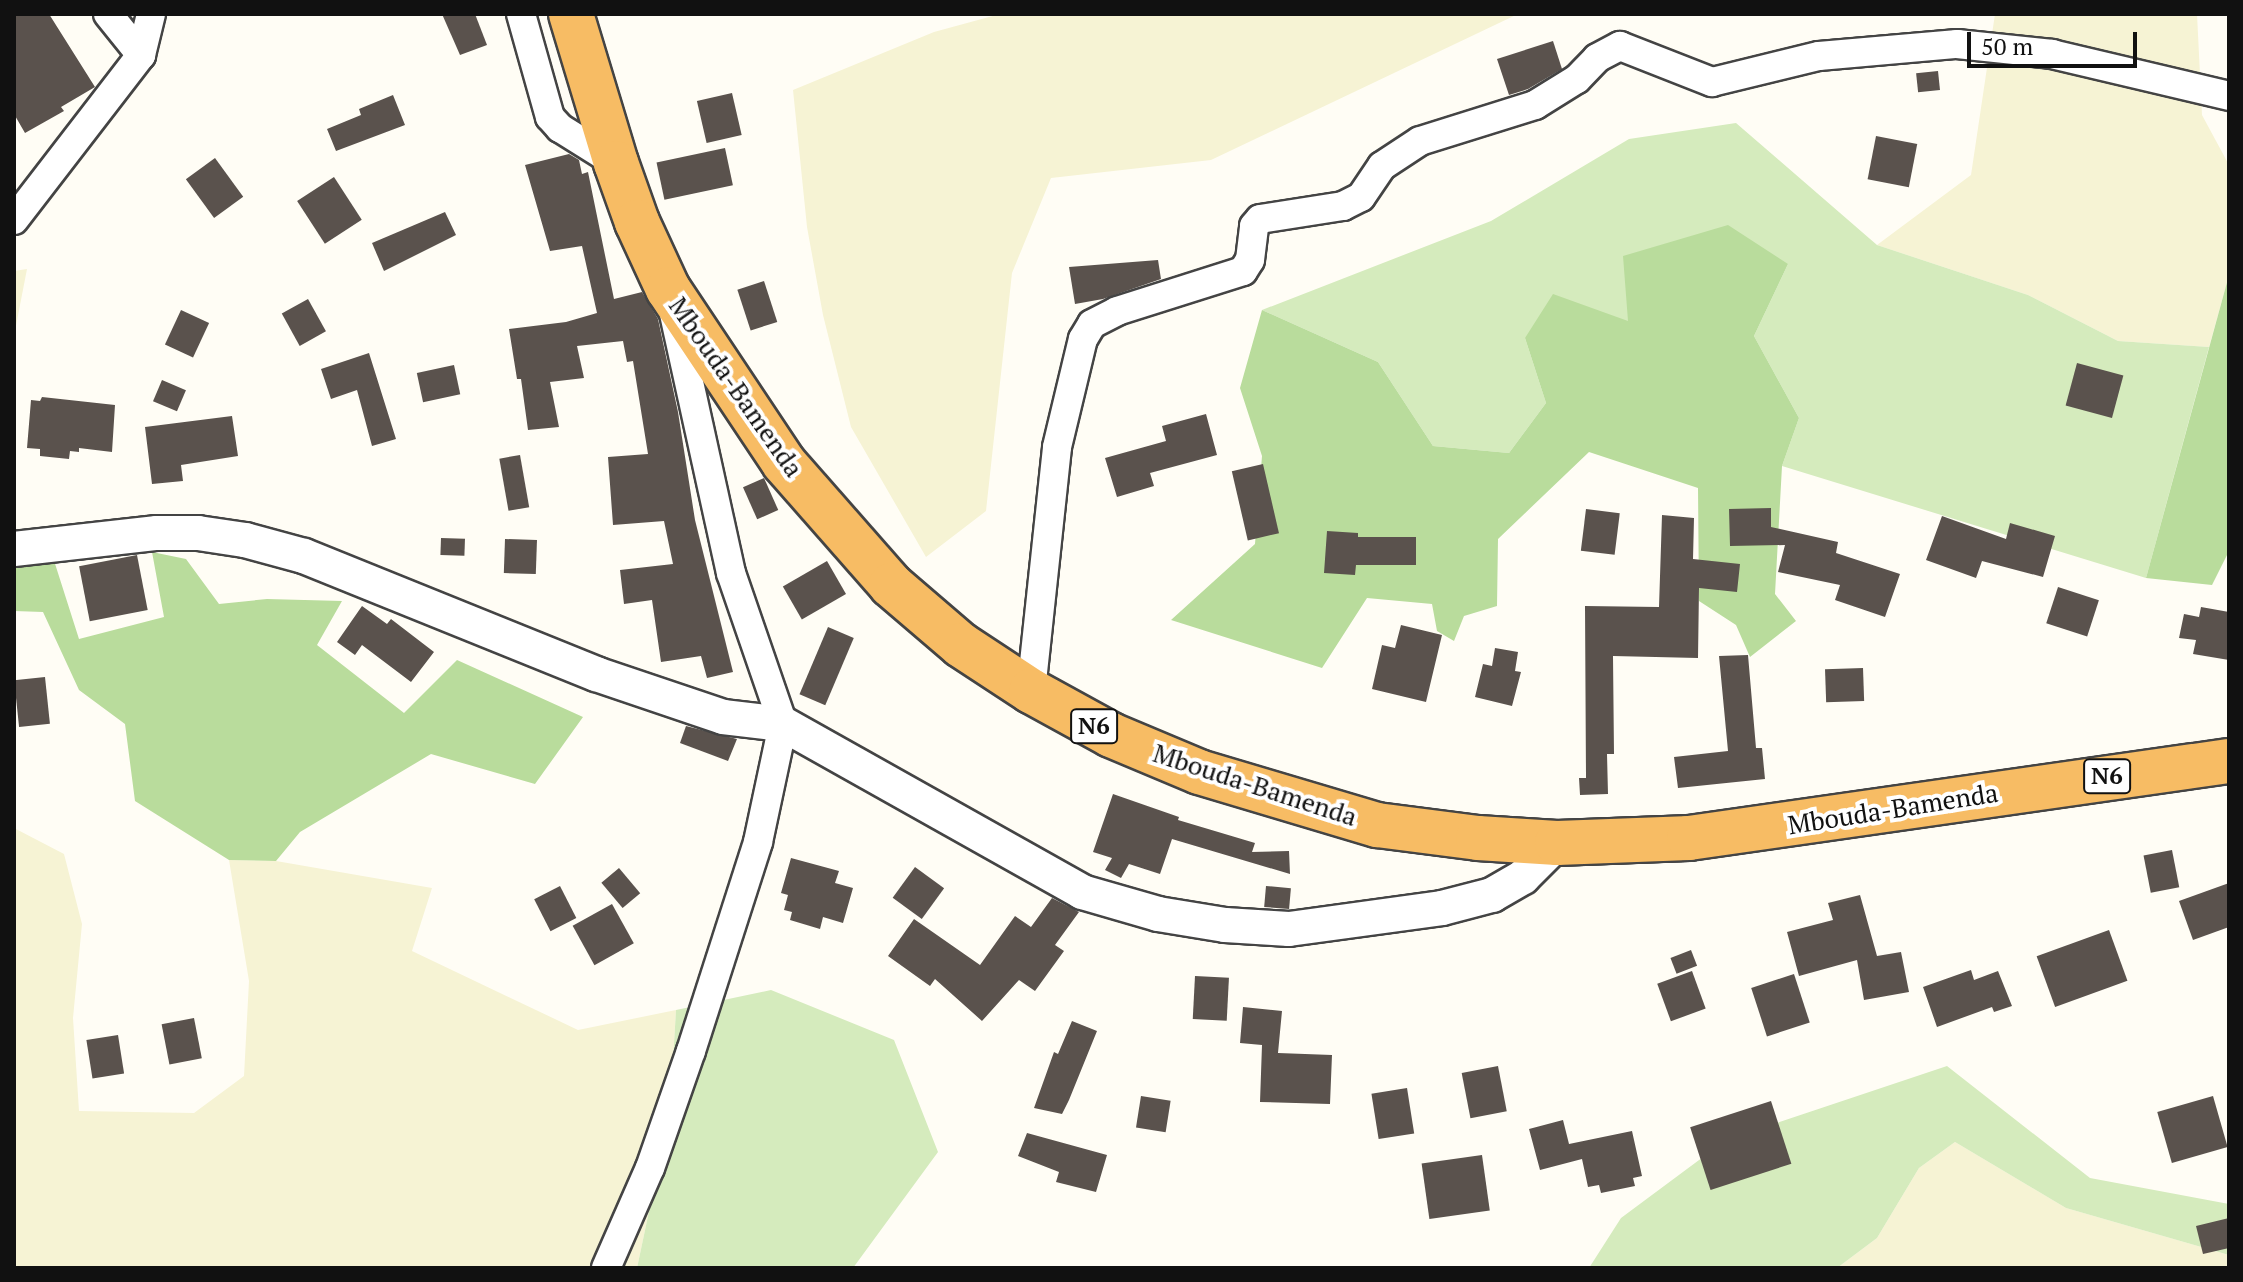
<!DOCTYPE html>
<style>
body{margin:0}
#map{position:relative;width:2243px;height:1282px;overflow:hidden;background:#fffdf5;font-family:"PT Serif",serif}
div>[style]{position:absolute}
.farmland>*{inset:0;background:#f6f3d4}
.green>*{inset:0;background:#d5ebbd}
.forest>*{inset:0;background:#b9dc9c}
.building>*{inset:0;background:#5a524d;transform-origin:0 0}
.roads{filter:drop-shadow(2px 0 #444) drop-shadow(-2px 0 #444) drop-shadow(0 2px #444) drop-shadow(0 -2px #444)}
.minor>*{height:28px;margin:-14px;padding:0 14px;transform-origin:14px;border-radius:14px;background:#fff}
.tertiary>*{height:34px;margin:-17px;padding:0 17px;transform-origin:17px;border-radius:17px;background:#fff}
.trunk>*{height:44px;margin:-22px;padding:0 22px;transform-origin:22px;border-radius:22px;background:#f7bc64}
span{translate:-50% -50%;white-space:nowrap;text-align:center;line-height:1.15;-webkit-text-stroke:8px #fff;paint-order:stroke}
.shield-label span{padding:2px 6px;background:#fff;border:2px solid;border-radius:6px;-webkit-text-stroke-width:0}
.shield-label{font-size:24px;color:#111;font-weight:700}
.street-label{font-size:26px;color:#111}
.frame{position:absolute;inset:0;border:16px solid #111;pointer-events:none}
.scale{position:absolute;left:1967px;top:32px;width:170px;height:36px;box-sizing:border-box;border:4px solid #111;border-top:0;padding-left:10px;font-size:24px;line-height:28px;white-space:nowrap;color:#111;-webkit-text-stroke:6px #fff;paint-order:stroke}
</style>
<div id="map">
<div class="farmland">
<div style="clip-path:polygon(1000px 14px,1518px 14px,1211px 160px,1051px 178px,1012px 273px,986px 511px,926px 557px,851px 427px,823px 315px,807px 227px,793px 90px,934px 32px)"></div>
<div style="clip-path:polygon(1995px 14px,2197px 14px,2202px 115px,2229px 165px,2229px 275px,2209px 347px,2118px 341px,2028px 295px,1877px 245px,1971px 175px)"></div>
<div style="clip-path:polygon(27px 269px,14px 336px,14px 271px)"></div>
<div style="clip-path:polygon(14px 828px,64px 854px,82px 924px,73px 1018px,79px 1111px,194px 1113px,244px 1076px,249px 981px,229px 860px,276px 861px,432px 888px,412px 951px,578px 1030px,676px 1010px,670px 1112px,637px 1268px,14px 1268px)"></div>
<div style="clip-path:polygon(1955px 1142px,2066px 1208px,2229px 1255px,2229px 1268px,1837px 1268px,1877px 1238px,1919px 1168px)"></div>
</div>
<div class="green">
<div style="clip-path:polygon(1736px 123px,1877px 245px,2028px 295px,2118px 341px,2209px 347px,2146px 578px,1782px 466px,1799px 418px,1754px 336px,1788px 264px,1629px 321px,1525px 338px,1546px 403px,1509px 453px,1433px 446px,1378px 362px,1262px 310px,1491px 221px,1629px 139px)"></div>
<div style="clip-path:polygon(771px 990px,894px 1040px,938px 1152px,853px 1268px,637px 1268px,670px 1112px,676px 1010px)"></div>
<div style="clip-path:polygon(1947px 1066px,2090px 1178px,2229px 1204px,2229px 1255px,2066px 1208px,1955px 1142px,1919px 1168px,1877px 1238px,1837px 1268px,1589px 1268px,1621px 1218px,1726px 1140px)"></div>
</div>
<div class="forest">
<div style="clip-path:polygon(1728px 225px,1788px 264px,1754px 336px,1799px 418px,1782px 466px,1775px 594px,1796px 621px,1750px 657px,1736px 625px,1699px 601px,1698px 488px,1589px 452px,1498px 539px,1497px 606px,1464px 616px,1454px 641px,1437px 631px,1432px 604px,1367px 598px,1322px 668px,1171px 620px,1255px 544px,1262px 456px,1240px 388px,1262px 310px,1378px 362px,1433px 446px,1509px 453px,1546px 403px,1525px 338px,1553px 294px,1628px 321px,1623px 256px)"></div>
<div style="clip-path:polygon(2229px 275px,2229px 551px,2212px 585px,2146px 578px)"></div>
<div style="clip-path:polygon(14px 544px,50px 548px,79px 639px,164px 617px,152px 552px,186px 559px,219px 604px,267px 599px,342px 601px,317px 645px,404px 713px,457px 660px,583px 717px,535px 784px,431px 754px,300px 832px,276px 861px,229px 860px,135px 801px,125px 724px,79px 690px,43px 612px,14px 611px)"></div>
</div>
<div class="building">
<div style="clip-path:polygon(14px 14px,49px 14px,95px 87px,61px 107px,64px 111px,25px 133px,14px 114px)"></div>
<div style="clip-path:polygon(442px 14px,475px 14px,487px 45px,460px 55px)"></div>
<div style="clip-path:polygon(1553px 41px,1562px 69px,1528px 89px,1509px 95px,1497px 59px)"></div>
<div style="left:1938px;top:71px;width:19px;height:22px;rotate:84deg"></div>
<div style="left:732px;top:93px;width:43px;height:36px;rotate:77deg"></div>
<div style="clip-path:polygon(393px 95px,405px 125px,336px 151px,327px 129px,361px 115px,359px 109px)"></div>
<div style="left:1876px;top:136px;width:42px;height:44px;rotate:11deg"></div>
<div style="left:725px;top:148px;width:38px;height:70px;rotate:78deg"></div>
<div style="clip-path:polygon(569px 154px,579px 160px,582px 174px,588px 172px,614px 299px,642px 292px,658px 319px,678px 412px,695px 520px,733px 672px,707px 678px,701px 656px,661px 662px,652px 600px,624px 604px,620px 570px,673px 564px,664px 521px,613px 525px,608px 457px,648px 454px,633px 361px,627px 362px,623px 341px,577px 346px,584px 378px,550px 382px,559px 427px,528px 430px,521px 379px,517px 379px,509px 329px,566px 322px,597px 313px,582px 246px,550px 251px,525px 165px)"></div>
<div style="left:215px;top:158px;width:48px;height:36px;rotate:54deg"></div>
<div style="left:334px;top:177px;width:51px;height:44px;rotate:57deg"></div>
<div style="clip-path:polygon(445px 212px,456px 235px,384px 271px,372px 243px)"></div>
<div style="clip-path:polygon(1158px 260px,1161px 279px,1103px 299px,1075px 304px,1069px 267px)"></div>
<div style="left:764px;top:281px;width:43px;height:28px;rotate:72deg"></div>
<div style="left:308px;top:299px;width:37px;height:30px;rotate:61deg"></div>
<div style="left:181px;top:310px;width:31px;height:38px;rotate:25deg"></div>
<div style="clip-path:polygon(369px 353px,396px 439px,372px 446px,357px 390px,331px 399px,321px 369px)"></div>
<div style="left:2077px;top:363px;width:48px;height:44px;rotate:15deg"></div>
<div style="left:454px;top:365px;width:30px;height:38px;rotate:78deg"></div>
<div style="left:162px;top:380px;width:26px;height:23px;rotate:23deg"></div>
<div style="clip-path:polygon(42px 397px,115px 405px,112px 452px,79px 448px,79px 452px,70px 451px,69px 459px,40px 456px,40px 449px,27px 448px,31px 400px,40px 401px)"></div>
<div style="clip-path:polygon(1206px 414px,1217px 455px,1150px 473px,1154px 486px,1117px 497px,1105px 458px,1166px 441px,1162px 426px)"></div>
<div style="clip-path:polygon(232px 416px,238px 456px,181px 465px,183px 481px,152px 484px,145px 427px)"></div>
<div style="left:520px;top:455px;width:53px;height:21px;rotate:80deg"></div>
<div style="left:1263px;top:464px;width:71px;height:32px;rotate:77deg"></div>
<div style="left:764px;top:478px;width:35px;height:23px;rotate:66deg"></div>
<div style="clip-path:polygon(1771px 508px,1771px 527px,1838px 542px,1836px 553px,1900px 574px,1885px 617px,1835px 600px,1840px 585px,1778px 572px,1785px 545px,1730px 546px,1729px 509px)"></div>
<div style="left:1586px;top:509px;width:34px;height:42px;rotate:7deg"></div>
<div style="clip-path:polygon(1662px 515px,1694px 518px,1693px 559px,1740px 564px,1737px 592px,1699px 588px,1698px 658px,1613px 656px,1614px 754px,1607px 754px,1608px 794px,1580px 795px,1579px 778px,1586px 778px,1585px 606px,1659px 607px)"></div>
<div style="clip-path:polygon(1942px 516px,2006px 539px,2010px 523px,2055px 536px,2043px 577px,1982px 561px,1976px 578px,1926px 560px)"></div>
<div style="clip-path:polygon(1327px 531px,1358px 533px,1358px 537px,1416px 537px,1416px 565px,1356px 565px,1355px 575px,1324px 573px)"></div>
<div style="left:441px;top:538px;width:24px;height:17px;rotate:2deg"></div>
<div style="left:505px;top:539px;width:32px;height:34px;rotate:2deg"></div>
<div style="left:137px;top:555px;width:56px;height:59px;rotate:79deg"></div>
<div style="left:827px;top:561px;width:38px;height:51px;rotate:60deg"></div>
<div style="left:2058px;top:587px;width:43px;height:38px;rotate:18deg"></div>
<div style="clip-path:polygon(362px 606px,387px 624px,391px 619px,434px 652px,411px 682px,362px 645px,355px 655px,337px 642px)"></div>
<div style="clip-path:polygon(2201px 607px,2229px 612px,2229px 660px,2193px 654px,2196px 640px,2179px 638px,2184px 614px,2199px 617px)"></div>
<div style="clip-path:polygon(1401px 625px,1442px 635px,1426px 702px,1372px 689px,1382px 645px,1395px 648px)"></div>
<div style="left:828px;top:627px;width:28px;height:73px;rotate:23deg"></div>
<div style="clip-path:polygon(1495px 648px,1518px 652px,1515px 671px,1521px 672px,1512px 706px,1475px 697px,1483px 664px,1492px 666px)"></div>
<div style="clip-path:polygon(1748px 655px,1756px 748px,1762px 748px,1765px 779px,1678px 788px,1674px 757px,1728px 751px,1719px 656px)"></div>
<div style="left:1863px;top:668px;width:33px;height:38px;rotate:88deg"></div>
<div style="left:45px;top:677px;width:47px;height:31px;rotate:84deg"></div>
<div style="clip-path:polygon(686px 726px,737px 739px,728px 761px,680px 743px)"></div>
<div style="clip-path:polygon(1113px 794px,1179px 817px,1178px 820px,1255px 843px,1252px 852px,1289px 851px,1290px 874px,1172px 839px,1160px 874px,1129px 864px,1121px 878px,1105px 870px,1112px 858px,1093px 852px)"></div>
<div style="left:2172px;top:850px;width:38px;height:29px;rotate:79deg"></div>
<div style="clip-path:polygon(791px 858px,839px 871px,835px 883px,853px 888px,843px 923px,823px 917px,820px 929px,790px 920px,792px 912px,784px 910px,788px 895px,781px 893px)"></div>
<div style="left:915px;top:867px;width:36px;height:38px;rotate:36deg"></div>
<div style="left:619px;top:868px;width:33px;height:23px;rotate:50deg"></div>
<div style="clip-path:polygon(2229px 883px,2229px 927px,2193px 940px,2179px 901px)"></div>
<div style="left:560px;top:886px;width:36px;height:29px;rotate:63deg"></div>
<div style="left:1266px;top:886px;width:25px;height:21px;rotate:5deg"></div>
<div style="clip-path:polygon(1860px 895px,1877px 956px,1901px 952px,1909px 992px,1864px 1000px,1857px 960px,1799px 976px,1787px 932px,1833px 920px,1828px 903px)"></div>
<div style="clip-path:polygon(1052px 898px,1079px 912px,1055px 945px,1064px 951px,1035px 991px,1019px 980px,982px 1021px,935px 979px,930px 986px,888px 956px,914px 919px,980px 965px,1015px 916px,1031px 927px)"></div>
<div style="left:612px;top:904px;width:45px;height:45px;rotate:61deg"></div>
<div style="left:2109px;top:930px;width:54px;height:77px;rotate:70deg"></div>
<div style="left:1691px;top:950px;width:17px;height:22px;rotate:69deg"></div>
<div style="clip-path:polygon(1971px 970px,1974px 980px,1998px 971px,2012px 1006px,1994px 1012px,1992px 1007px,1937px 1027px,1923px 987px)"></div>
<div style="left:1692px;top:971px;width:40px;height:37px;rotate:70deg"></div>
<div style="left:1794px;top:974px;width:51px;height:45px;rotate:72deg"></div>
<div style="left:1195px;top:976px;width:34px;height:43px;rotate:3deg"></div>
<div style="clip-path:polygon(1243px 1007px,1282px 1011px,1278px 1053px,1332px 1055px,1330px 1104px,1260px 1102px,1262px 1045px,1240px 1043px)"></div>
<div style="left:194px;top:1018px;width:41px;height:33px;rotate:79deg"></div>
<div style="clip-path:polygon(1072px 1021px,1097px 1031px,1069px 1100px,1062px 1114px,1034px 1108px,1054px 1052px,1058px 1054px)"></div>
<div style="left:118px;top:1035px;width:39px;height:32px;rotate:81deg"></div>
<div style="left:1498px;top:1066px;width:46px;height:37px;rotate:79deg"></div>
<div style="left:1407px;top:1088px;width:46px;height:36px;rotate:81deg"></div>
<div style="left:1141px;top:1096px;width:30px;height:32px;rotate:9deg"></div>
<div style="left:2213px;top:1096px;width:53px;height:58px;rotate:74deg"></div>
<div style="left:1771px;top:1101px;width:66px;height:85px;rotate:72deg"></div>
<div style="clip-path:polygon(1563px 1120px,1569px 1144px,1632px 1131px,1642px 1176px,1633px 1178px,1635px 1186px,1601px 1193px,1599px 1185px,1588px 1187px,1582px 1159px,1540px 1170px,1529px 1129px)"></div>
<div style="clip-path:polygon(1027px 1133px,1107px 1155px,1096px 1192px,1056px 1182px,1059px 1172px,1018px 1156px)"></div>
<div style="left:1482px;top:1155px;width:56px;height:61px;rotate:82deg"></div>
<div style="clip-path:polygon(2229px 1218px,2229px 1248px,2203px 1254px,2196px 1226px)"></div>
</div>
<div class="roads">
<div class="minor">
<div style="left:108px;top:14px;width:53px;rotate:51.2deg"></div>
<div style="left:521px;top:14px;width:107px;rotate:74.3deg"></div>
<div style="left:550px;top:117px;width:15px;rotate:48deg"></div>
<div style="left:560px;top:128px;width:66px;rotate:32deg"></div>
<div style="left:14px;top:220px;width:208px;rotate:-52.4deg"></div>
<div style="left:141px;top:55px;width:42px;rotate:-76.3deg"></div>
<div style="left:1031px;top:691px;width:245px;rotate:-83.9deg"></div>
<div style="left:1057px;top:447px;width:111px;rotate:-76.5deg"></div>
<div style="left:1083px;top:339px;width:17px;rotate:-59deg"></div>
<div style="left:1092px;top:324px;width:28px;rotate:-27deg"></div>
<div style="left:1117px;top:311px;width:132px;rotate:-17.6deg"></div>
<div style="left:1243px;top:271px;width:13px;rotate:-58deg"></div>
<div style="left:1250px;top:260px;width:34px;rotate:-83deg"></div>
<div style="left:1254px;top:226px;width:9px;rotate:-49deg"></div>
<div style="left:1260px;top:219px;width:84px;rotate:-8.9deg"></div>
<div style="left:1343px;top:206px;width:20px;rotate:-27deg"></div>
<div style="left:1361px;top:197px;width:37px;rotate:-56deg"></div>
<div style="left:1382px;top:166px;width:45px;rotate:-33.3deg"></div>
<div style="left:1420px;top:141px;width:121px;rotate:-17.4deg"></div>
<div style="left:1535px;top:105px;width:49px;rotate:-31.8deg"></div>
<div style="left:1577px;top:79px;width:29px;rotate:-46deg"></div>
<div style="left:1597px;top:58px;width:26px;rotate:-28deg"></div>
<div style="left:1620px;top:46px;width:99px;rotate:21.4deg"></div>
<div style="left:1712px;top:82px;width:110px;rotate:-13.7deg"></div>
<div style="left:1819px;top:56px;width:139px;rotate:-5deg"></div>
<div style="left:1957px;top:44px;width:96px;rotate:6deg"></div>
<div style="left:2052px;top:54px;width:182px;rotate:13.3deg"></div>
<div style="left:606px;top:1268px;width:109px;rotate:-66.3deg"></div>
<div style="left:650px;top:1168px;width:124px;rotate:-70.7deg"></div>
<div style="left:691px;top:1051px;width:219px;rotate:-72.2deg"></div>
<div style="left:758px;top:842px;width:121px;rotate:-78deg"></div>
<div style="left:783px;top:724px;width:160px;rotate:-109deg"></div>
<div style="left:731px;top:573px;width:266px;rotate:-102.4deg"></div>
</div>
<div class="tertiary">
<div style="left:14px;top:549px;width:144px;rotate:-6.4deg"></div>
<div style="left:157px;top:533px;width:41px"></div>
<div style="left:198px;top:533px;width:48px;rotate:8.5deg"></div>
<div style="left:245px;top:540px;width:61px;rotate:15.2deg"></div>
<div style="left:304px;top:556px;width:315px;rotate:22deg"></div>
<div style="left:596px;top:674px;width:134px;rotate:18.7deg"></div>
<div style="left:723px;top:717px;width:60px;rotate:6.7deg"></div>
<div style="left:783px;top:724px;width:343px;rotate:29.3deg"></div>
<div style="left:1082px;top:892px;width:79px;rotate:16.1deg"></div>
<div style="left:1158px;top:914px;width:68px;rotate:9.3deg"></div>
<div style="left:1225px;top:925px;width:64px;rotate:3.6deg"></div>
<div style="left:1289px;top:929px;width:154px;rotate:-7.8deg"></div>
<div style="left:1442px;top:908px;width:52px;rotate:-14.6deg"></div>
<div style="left:1492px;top:895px;width:36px;rotate:-30deg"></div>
<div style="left:1523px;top:877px;width:48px;rotate:-45deg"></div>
</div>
<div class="trunk">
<div style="left:571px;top:14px;width:156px;rotate:73.2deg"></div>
<div style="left:616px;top:163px;width:63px;rotate:70.4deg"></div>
<div style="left:637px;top:222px;width:74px;rotate:65.2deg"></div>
<div style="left:668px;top:289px;width:209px;rotate:56.3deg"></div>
<div style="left:784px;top:463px;width:162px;rotate:48.7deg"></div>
<div style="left:891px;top:585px;width:92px;rotate:40.6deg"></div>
<div style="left:961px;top:645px;width:84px;rotate:33.3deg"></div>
<div style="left:1031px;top:691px;width:91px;rotate:28.8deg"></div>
<div style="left:1111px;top:735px;width:95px;rotate:22.8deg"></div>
<div style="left:1199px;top:772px;width:186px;rotate:16.6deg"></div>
<div style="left:1377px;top:825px;width:102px;rotate:7.3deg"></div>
<div style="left:1478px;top:838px;width:79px;rotate:3.6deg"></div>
<div style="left:1557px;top:843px;width:132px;rotate:-2.2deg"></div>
<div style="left:1689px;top:838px;width:545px;rotate:-8.12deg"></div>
</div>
</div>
<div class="shield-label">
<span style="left:1094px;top:726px">N6</span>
<span style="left:2107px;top:776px">N6</span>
</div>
<div class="street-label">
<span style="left:736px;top:387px;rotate:55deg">Mbouda-Bamenda</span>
<span style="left:1255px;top:785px;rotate:18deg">Mbouda-Bamenda</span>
<span style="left:1893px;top:809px;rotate:-9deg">Mbouda-Bamenda</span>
</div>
<div class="frame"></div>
<div class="scale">50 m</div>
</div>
